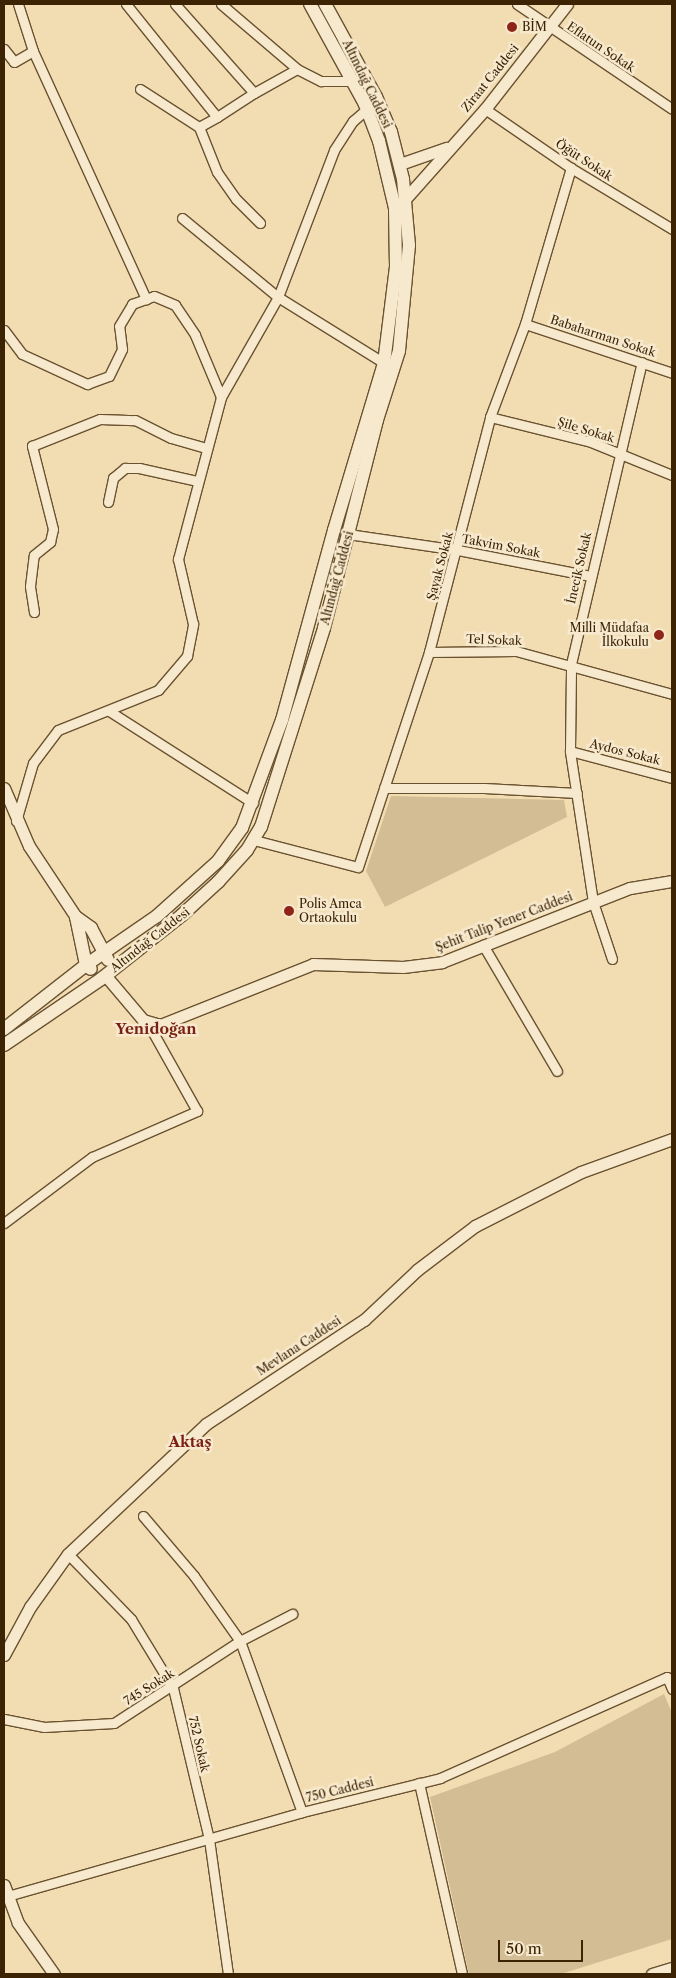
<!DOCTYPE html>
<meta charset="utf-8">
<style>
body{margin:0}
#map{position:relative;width:676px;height:1978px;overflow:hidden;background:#f2ddb2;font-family:"Libre Caslon Text",serif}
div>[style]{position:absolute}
.green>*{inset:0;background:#d3bd94}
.roads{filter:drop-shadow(1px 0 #6a5230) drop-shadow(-1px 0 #6a5230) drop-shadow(0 1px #6a5230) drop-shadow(0 -1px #6a5230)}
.minor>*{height:9px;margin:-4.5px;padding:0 4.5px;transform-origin:4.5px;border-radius:4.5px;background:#f7e9cd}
.tertiary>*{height:11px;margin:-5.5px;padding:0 5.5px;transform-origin:5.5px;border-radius:5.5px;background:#f7e9cd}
.secondary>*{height:12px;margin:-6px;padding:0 6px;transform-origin:6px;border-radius:6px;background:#f7e9cd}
.dots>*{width:14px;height:14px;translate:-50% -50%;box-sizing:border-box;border:2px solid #f7e9cd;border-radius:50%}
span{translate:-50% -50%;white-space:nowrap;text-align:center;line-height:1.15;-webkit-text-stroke:5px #f7e9cd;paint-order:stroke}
.poi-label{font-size:12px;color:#3c2304}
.left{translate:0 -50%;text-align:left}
.right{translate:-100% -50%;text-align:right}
.street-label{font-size:12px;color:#3c2304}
.quarter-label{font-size:15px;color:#7a1f14;font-weight:700}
.frame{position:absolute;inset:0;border:5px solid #3c2304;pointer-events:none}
.scale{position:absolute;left:498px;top:1940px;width:85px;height:22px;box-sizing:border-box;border:2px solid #3c2304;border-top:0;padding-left:6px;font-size:15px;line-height:18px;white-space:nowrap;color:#3c2304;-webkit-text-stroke:4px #f7e9cd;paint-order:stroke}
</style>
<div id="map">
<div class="green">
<div style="clip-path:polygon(391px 796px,564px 800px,567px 817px,385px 907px,366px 871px)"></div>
<div style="clip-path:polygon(664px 1694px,672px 1713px,672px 1939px,561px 1974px,469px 1974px,430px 1797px,555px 1752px)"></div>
</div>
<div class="roads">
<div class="minor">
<div style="left:18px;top:4px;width:49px;rotate:72.3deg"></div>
<div style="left:33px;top:51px;width:273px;rotate:65.5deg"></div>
<div style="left:126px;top:4px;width:145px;rotate:51.2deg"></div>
<div style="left:217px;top:117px;width:44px;rotate:-33deg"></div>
<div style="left:175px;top:4px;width:119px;rotate:48.4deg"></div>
<div style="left:254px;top:93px;width:49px;rotate:-29.2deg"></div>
<div style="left:221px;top:4px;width:100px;rotate:40.5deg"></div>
<div style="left:297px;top:69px;width:27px;rotate:27deg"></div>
<div style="left:321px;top:81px;width:32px"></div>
<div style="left:517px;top:4px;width:187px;rotate:34.1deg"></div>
<div style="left:4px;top:49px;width:16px;rotate:52deg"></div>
<div style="left:14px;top:62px;width:22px;rotate:-30deg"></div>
<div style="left:140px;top:89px;width:70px;rotate:32.8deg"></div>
<div style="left:199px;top:127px;width:21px;rotate:-29deg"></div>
<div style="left:485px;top:109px;width:104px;rotate:34.5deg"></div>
<div style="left:571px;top:168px;width:118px;rotate:31.1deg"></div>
<div style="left:199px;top:127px;width:48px;rotate:68.2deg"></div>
<div style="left:217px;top:172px;width:33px;rotate:55deg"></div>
<div style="left:236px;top:199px;width:34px;rotate:45deg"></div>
<div style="left:182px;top:218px;width:124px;rotate:39.5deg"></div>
<div style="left:278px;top:297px;width:125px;rotate:31.9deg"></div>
<div style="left:525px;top:324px;width:155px;rotate:18.4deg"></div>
<div style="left:4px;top:330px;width:30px;rotate:53deg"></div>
<div style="left:22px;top:354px;width:72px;rotate:24.8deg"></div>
<div style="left:87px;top:384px;width:23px;rotate:-20deg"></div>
<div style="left:109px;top:376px;width:30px;rotate:-64deg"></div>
<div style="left:122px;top:349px;width:23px;rotate:-97deg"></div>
<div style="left:119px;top:326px;width:26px;rotate:-59deg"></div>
<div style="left:132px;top:304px;width:23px;rotate:-20deg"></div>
<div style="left:154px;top:296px;width:23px;rotate:23deg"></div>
<div style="left:175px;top:305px;width:36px;rotate:56deg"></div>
<div style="left:195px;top:335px;width:67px;rotate:67.2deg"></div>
<div style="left:490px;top:417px;width:104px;rotate:13.9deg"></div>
<div style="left:591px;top:442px;width:87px;rotate:22.2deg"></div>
<div style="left:108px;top:502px;width:25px;rotate:-78deg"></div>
<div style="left:113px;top:478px;width:16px;rotate:-40deg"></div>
<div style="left:125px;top:468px;width:14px"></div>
<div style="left:139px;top:468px;width:59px;rotate:12.6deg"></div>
<div style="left:348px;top:534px;width:111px;rotate:8.3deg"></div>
<div style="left:458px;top:550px;width:135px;rotate:11.1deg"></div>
<div style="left:34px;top:612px;width:26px;rotate:-99deg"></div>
<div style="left:30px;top:586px;width:31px;rotate:-83deg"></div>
<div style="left:34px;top:555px;width:21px;rotate:-39deg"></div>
<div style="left:50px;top:542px;width:13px;rotate:-77deg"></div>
<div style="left:53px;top:529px;width:86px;rotate:-104.2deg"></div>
<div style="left:32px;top:446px;width:73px;rotate:-21.7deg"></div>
<div style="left:100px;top:419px;width:35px;rotate:2deg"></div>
<div style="left:135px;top:420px;width:40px;rotate:26.6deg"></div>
<div style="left:171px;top:438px;width:37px;rotate:16deg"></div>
<div style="left:429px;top:652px;width:87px;rotate:-0.7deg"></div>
<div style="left:516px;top:651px;width:162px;rotate:15.4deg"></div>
<div style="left:109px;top:711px;width:171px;rotate:32.6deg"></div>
<div style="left:570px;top:751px;width:106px;rotate:14.8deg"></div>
<div style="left:384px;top:788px;width:100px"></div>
<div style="left:484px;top:788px;width:93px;rotate:3.1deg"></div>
<div style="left:16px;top:821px;width:60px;rotate:-73.7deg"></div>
<div style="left:33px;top:763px;width:41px;rotate:-52.9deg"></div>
<div style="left:58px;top:730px;width:108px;rotate:-21.8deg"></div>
<div style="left:158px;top:690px;width:45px;rotate:-49.5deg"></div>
<div style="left:187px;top:656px;width:33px;rotate:-79deg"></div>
<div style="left:193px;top:624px;width:67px;rotate:-103deg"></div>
<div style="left:178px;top:559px;width:168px;rotate:-75.1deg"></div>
<div style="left:221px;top:397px;width:115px;rotate:-60.3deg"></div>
<div style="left:278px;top:297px;width:157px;rotate:-69.1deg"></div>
<div style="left:334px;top:150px;width:35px;rotate:-57deg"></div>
<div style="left:353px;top:121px;width:18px;rotate:-41deg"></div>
<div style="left:254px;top:840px;width:107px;rotate:14.6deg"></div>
<div style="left:358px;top:867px;width:226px;rotate:-71.7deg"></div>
<div style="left:429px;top:652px;width:243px;rotate:-75.4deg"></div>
<div style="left:490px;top:417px;width:99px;rotate:-69.4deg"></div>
<div style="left:525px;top:324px;width:163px;rotate:-73.6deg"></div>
<div style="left:483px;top:945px;width:146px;rotate:59.6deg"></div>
<div style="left:612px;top:959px;width:60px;rotate:-108.4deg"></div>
<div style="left:593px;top:902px;width:153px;rotate:-98.7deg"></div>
<div style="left:570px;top:751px;width:87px;rotate:-89.3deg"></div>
<div style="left:571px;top:664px;width:310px;rotate:-76.8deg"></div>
<div style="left:4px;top:1223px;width:110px;rotate:-36.9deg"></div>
<div style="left:92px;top:1157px;width:115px;rotate:-23.7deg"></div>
<div style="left:197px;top:1111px;width:102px;rotate:-119.3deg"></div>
<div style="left:143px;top:1516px;width:79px;rotate:49.6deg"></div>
<div style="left:194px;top:1576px;width:80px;rotate:54.7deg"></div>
<div style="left:240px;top:1641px;width:182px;rotate:70.1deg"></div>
<div style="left:68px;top:1554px;width:91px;rotate:45.9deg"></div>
<div style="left:131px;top:1619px;width:81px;rotate:58.7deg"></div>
<div style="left:173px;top:1688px;width:155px;rotate:76.6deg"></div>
<div style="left:209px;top:1839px;width:136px;rotate:82deg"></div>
<div style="left:4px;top:1719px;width:41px;rotate:11.3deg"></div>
<div style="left:44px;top:1727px;width:70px;rotate:-3.3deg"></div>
<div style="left:114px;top:1723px;width:150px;rotate:-33.1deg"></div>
<div style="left:240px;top:1641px;width:59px;rotate:-27.4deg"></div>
<div style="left:419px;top:1783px;width:196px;rotate:77.3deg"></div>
<div style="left:4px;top:1897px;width:310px;rotate:-15.9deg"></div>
<div style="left:302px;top:1812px;width:142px;rotate:-13.8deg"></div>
<div style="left:440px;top:1778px;width:248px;rotate:-24deg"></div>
<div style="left:667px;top:1677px;width:13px;rotate:67deg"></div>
</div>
<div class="tertiary">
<div style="left:400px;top:164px;width:49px;rotate:-19.2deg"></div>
<div style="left:406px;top:198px;width:119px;rotate:-48.4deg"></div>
<div style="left:485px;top:109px;width:133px;rotate:-52deg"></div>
<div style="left:4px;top:788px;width:63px;rotate:66.7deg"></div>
<div style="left:29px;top:846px;width:85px;rotate:56.5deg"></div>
<div style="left:105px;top:975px;width:59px;rotate:49.8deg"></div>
<div style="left:143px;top:1020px;width:18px;rotate:16deg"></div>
<div style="left:160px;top:1025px;width:165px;rotate:-21.7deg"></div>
<div style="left:313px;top:964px;width:90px;rotate:1.9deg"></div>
<div style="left:403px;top:967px;width:39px;rotate:-7deg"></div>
<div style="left:442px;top:962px;width:202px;rotate:-21.5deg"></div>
<div style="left:630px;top:888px;width:43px;rotate:-9.5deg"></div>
<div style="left:4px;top:1655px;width:55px;rotate:-61.6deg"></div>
<div style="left:30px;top:1607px;width:65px;rotate:-54.4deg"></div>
<div style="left:68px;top:1554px;width:190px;rotate:-43.3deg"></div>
<div style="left:206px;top:1424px;width:189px;rotate:-33.4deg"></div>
<div style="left:364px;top:1320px;width:73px;rotate:-43.3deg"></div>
<div style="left:417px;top:1270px;width:73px;rotate:-37.2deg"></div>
<div style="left:475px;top:1226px;width:119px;rotate:-27deg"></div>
<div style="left:581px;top:1172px;width:97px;rotate:-19.9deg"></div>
<div style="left:4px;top:1885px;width:40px;rotate:69.8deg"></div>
<div style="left:18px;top:1923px;width:62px;rotate:54.8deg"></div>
<div style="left:652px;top:1974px;width:21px;rotate:-17deg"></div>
</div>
<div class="secondary">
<div style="left:76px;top:917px;width:49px;rotate:78.2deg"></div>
<div style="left:86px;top:965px;width:6px;rotate:39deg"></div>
<div style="left:76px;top:917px;width:19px;rotate:36deg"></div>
<div style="left:91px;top:928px;width:36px;rotate:62deg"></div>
<div style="left:4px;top:1029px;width:104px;rotate:-38deg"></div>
<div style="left:86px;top:965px;width:86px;rotate:-34.6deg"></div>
<div style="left:157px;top:916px;width:82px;rotate:-42deg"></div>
<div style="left:218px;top:861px;width:41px;rotate:-54deg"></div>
<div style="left:242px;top:828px;width:115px;rotate:-69.7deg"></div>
<div style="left:282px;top:720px;width:197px;rotate:-74.7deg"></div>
<div style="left:334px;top:530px;width:174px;rotate:-73.3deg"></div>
<div style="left:384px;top:363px;width:97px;rotate:-82.9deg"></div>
<div style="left:396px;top:267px;width:59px;rotate:-91deg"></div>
<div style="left:395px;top:208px;width:69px;rotate:-103.4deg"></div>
<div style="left:379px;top:141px;width:40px;rotate:-111deg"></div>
<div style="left:365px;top:104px;width:114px;rotate:-118.8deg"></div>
<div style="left:4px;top:1045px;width:117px;rotate:-34.2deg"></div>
<div style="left:101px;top:979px;width:103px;rotate:-38.3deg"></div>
<div style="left:182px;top:915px;width:49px;rotate:-42.5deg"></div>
<div style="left:218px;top:882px;width:43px;rotate:-47.8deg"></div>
<div style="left:247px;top:850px;width:27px;rotate:-59deg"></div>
<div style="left:261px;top:827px;width:209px;rotate:-72.4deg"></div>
<div style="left:324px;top:628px;width:215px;rotate:-75.7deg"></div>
<div style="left:377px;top:420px;width:72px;rotate:-72.3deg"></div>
<div style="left:399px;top:351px;width:106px;rotate:-84.6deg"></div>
<div style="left:409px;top:245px;width:66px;rotate:-95.2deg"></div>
<div style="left:403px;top:179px;width:49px;rotate:-104.3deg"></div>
<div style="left:391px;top:132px;width:38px;rotate:-113deg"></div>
<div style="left:376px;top:97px;width:106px;rotate:-118.7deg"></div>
</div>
</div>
<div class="dots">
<div style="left:512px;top:27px;background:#8f2418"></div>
<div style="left:659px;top:635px;background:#8f2418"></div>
<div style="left:289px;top:911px;background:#8f2418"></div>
</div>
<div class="poi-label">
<span class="left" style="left:522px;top:27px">BİM</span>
<span class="right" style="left:649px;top:635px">Milli Müdafaa<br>İlkokulu</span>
<span class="left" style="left:299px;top:911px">Polis Amca<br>Ortaokulu</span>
</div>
<div class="street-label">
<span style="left:601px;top:47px;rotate:34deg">Eflatun Sokak</span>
<span style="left:490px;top:78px;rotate:-51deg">Ziraat Caddesi</span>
<span style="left:367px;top:84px;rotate:64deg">Altındağ Caddesi</span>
<span style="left:584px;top:160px;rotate:33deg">Öğüt Sokak</span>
<span style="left:603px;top:336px;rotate:18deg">Babaharman Sokak</span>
<span style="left:586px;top:430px;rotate:17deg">Şile Sokak</span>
<span style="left:501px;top:546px;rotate:11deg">Takvim Sokak</span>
<span style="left:440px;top:566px;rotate:-75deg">Şayak Sokak</span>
<span style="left:579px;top:568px;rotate:-77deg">İnecik Sokak</span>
<span style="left:337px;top:578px;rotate:-75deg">Altındağ Caddesi</span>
<span style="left:494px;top:640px;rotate:2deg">Tel Sokak</span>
<span style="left:625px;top:752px;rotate:14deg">Aydos Sokak</span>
<span style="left:504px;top:922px;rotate:-21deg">Şehit Talip Yener Caddesi</span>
<span style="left:150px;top:940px;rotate:-38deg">Altındağ Caddesi</span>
<span style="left:299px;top:1346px;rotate:-33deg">Mevlana Caddesi</span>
<span style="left:149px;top:1687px;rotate:-32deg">745 Sokak</span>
<span style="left:199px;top:1744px;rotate:77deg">752 Sokak</span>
<span style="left:340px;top:1790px;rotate:-14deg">750 Caddesi</span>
</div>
<div class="quarter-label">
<span style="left:156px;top:1029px">Yenidoğan</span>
<span style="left:190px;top:1442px">Aktaş</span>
</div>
<div class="frame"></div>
<div class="scale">50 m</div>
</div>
